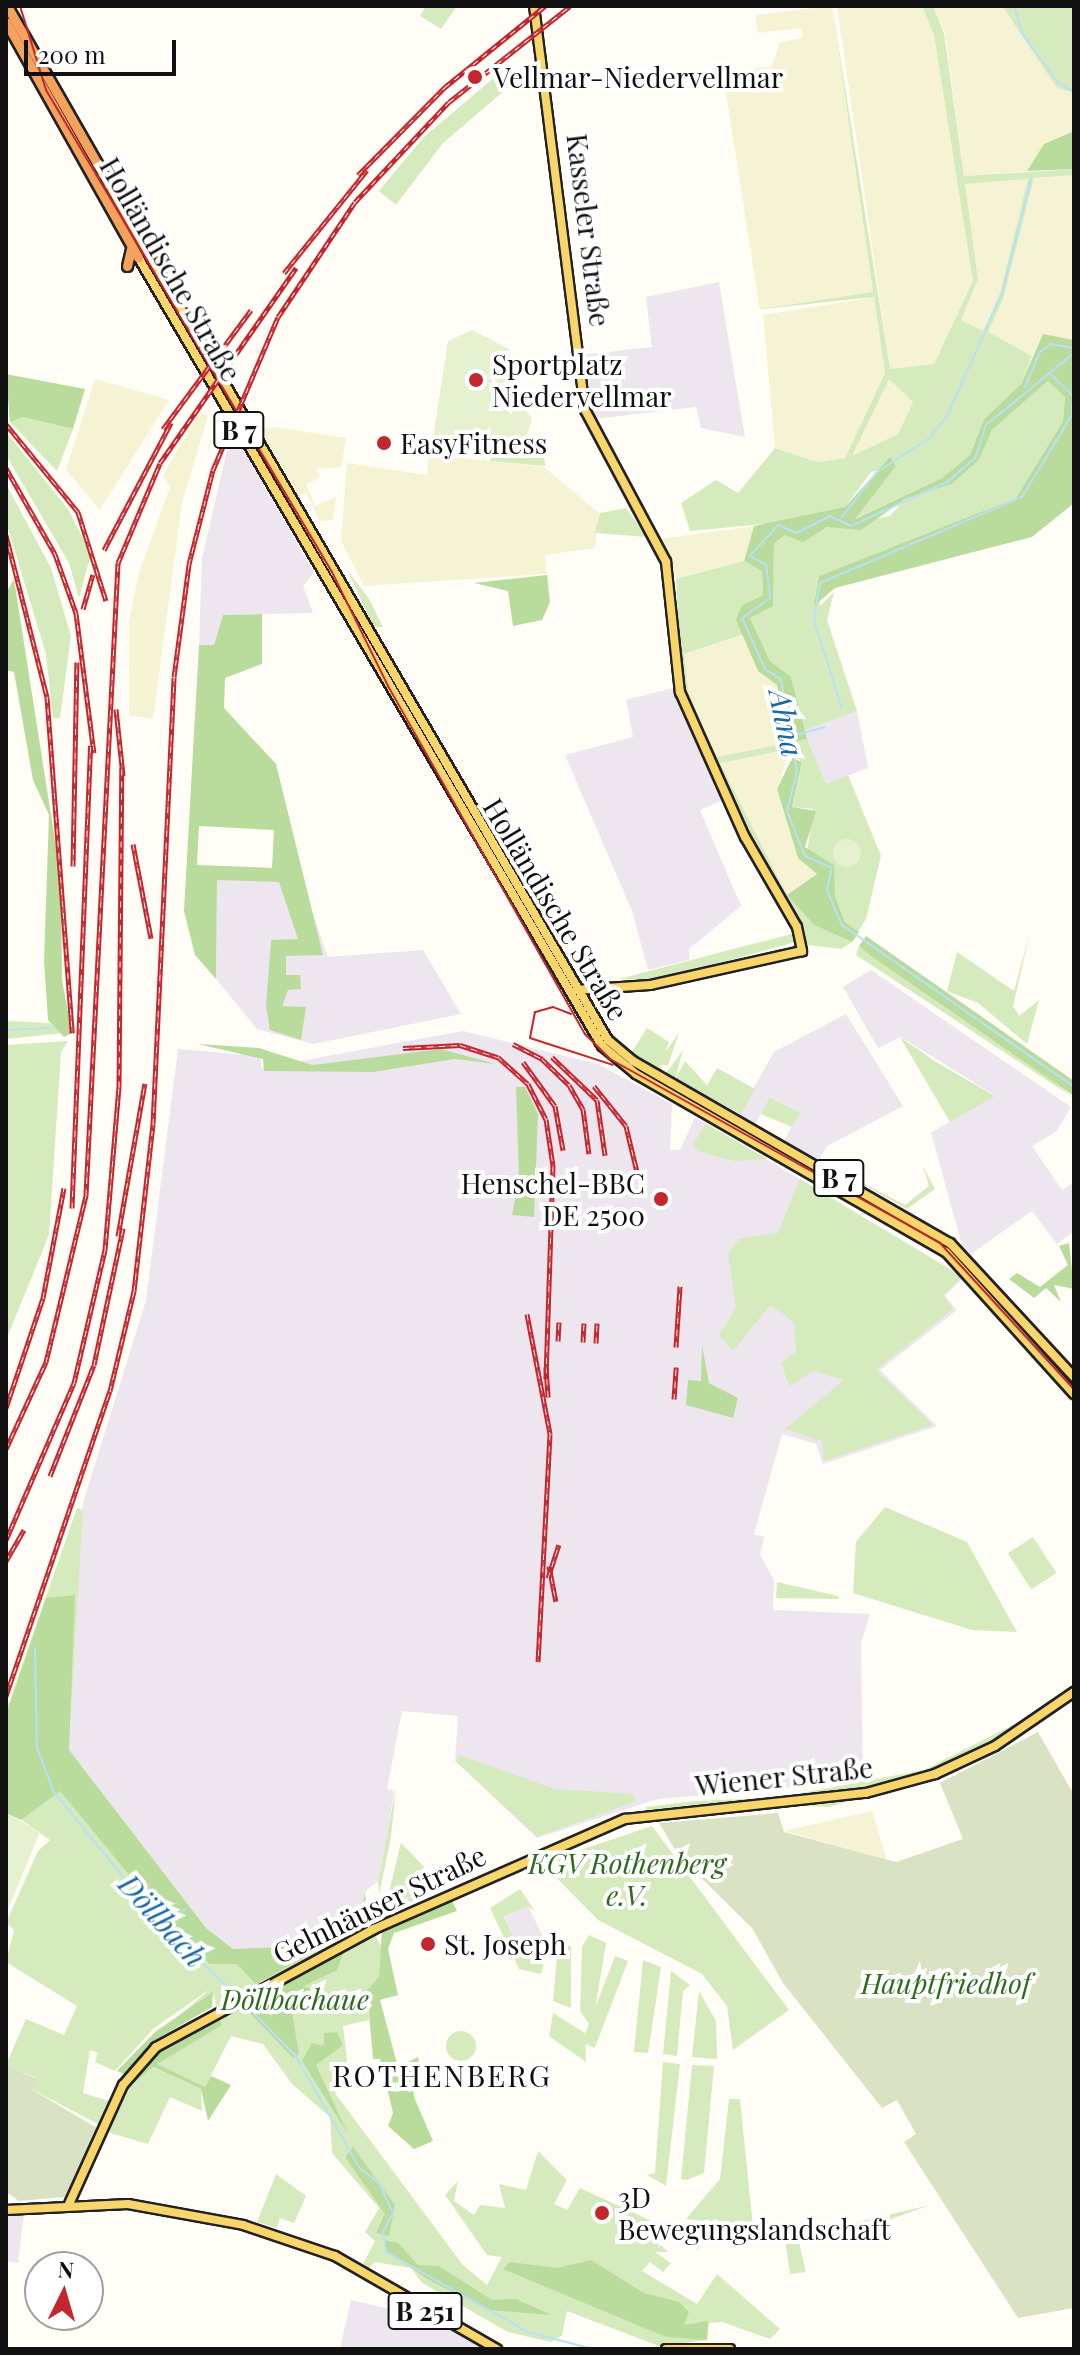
<!DOCTYPE html>
<meta charset="utf-8">
<style>
body{margin:0}
#map{position:relative;width:1080px;height:2355px;overflow:hidden;background:#fffdf5;font-family:"Playfair Display",serif}
div>[style]{position:absolute}
.industrial>*{inset:0;background:#eee6ef;transform-origin:0 0}
.farmland>*{inset:0;background:#f6f3d4}
.green>*{inset:0;background:#d5ebbd;transform-origin:0 0}
.round{border-radius:50%}
.forest>*{inset:0;background:#b9dc9c}
.cemetery>*{inset:0;background:#d9e3c4}
.pitch>*{inset:0;background:#e6f2cf}
.plaza>*{inset:0;background:#f1ede2}
.stream>*{height:2px;margin:-1px;padding:0 1px;transform-origin:1px;border-radius:1px;background:#b9e0f7}
.roads{filter:drop-shadow(2px 0 #222) drop-shadow(-2px 0 #222) drop-shadow(0 2px #222) drop-shadow(0 -2px #222)}
.major>*{height:8px;margin:-4px;padding:0 4px;transform-origin:4px;border-radius:4px;background:#f9d66b}
.highway>*{height:9px;margin:-4.5px;padding:0 4.5px;transform-origin:4.5px;border-radius:4.5px;background:#f5a25d}
.tram>*{height:2px;margin:-1px;padding:0 1px;transform-origin:1px;border-radius:1px;background:#c4262e}
.rail>*{height:5px;margin-top:-2.5px;transform-origin:0;background:repeating-linear-gradient(90deg,#fff 0 6px,#c4262e 0 12px);box-sizing:border-box;border-block:2px solid #c4262e}
.dots>*{width:22px;height:22px;translate:-50% -50%;box-sizing:border-box;border:4px solid #fff;border-radius:50%}
span{translate:-50% -50%;white-space:nowrap;text-align:center;line-height:1.15;-webkit-text-stroke:8px #fff;paint-order:stroke}
.shield-label span{padding:2px 6px;background:#fff;border:2px solid;border-radius:6px;-webkit-text-stroke-width:0}
.shield-label{font-size:26px;color:#111;font-weight:700}
.poi-label{font-size:28px;color:#111}
.left{translate:0 -50%;text-align:left}
.right{translate:-100% -50%;text-align:right}
.street-label{font-size:28px;color:#111}
.park-label{font-size:28px;color:#2f6b1f;font-style:italic}
.water-label{font-size:30px;color:#1768a6;font-style:italic}
.neighbourhood-label{font-size:30px;color:#111;letter-spacing:2px}
.frame{position:absolute;inset:0;border:8px solid #111;pointer-events:none}
.north{position:absolute;left:24px;top:2251px;width:80px;height:80px;box-sizing:border-box;background:#fff;border:2px solid #a0a0a0;border-radius:50%;rotate:5deg;font-size:22px;font-weight:700;line-height:32px;text-align:center;color:#111}
.north::after{content:'';display:block;margin:auto;width:28px;height:36px;background:#c4262e;clip-path:polygon(50% 0,100% 100%,50% 72%,0 100%)}
.scale{position:absolute;left:24px;top:40px;width:152px;height:36px;box-sizing:border-box;border:4px solid #111;border-top:0;padding-left:10px;font-size:24px;line-height:28px;white-space:nowrap;color:#111;-webkit-text-stroke:6px #fff;paint-order:stroke}
</style>
<div id="map">
<div class="industrial">
<div style="clip-path:polygon(719px 282px,745px 437px,701px 428px,696px 407px,586px 420px,579px 355px,652px 347px,646px 297px)"></div>
<div style="clip-path:polygon(232px 429px,314px 573px,303px 586px,313px 613px,223px 615px,214px 645px,199px 645px,202px 558px)"></div>
<div style="clip-path:polygon(674px 688px,723px 800px,700px 810px,741px 906px,689px 949px,689px 960px,648px 970px,632px 911px,565px 755px,633px 737px,626px 700px)"></div>
<div style="clip-path:polygon(857px 711px,868px 768px,826px 784px,803px 731px)"></div>
<div style="clip-path:polygon(217px 872px,299px 874px,328px 957px,423px 950px,461px 1014px,313px 1044px,257px 1029px,216px 979px)"></div>
<div style="clip-path:polygon(871px 970px,1071px 1107px,1056px 1132px,1032px 1146px,1062px 1190px,1074px 1182px,1074px 1231px,1057px 1244px,1032px 1211px,971px 1254px,962px 1245px,931px 1133px,994px 1095px,901px 1037px,878px 1048px,843px 987px)"></div>
<div style="clip-path:polygon(846px 1014px,903px 1106px,827px 1146px,819px 1160px,784px 1141px,799px 1113px,771px 1097px,755px 1124px,738px 1115px,774px 1052px)"></div>
<div style="clip-path:polygon(463px 1031px,598px 1064px,672px 1104px,670px 1150px,680px 1150px,695px 1117px,964px 1277px,945px 1296px,957px 1310px,880px 1370px,937px 1426px,823px 1464px,816px 1444px,782px 1434px,754px 1534px,764px 1537px,760px 1555px,774px 1580px,773px 1610px,870px 1614px,861px 1643px,863px 1781px,658px 1799px,537px 1838px,455px 1761px,458px 1716px,402px 1711px,387px 1789px,394px 1791px,383px 1861px,378px 1881px,365px 1892px,364px 1915px,305px 1946px,233px 1949px,206px 1928px,69px 1750px,83px 1503px,146px 1300px,178px 1049px,260px 1056px,262px 1068px)"></div>
<div style="left:528px;top:1906px;width:46px;height:26px;rotate:64deg"></div>
<div style="clip-path:polygon(24px 2213px,18px 2263px,6px 2261px,6px 2217px)"></div>
<div style="clip-path:polygon(351px 2300px,433px 2319px,492px 2349px,340px 2349px)"></div>
</div>
<div class="farmland">
<div style="clip-path:polygon(832px 6px,873px 293px,760px 310px,723px 74px,772px 66px,780px 42px,803px 38px,801px 28px,758px 33px,755px 15px)"></div>
<div style="clip-path:polygon(837px 6px,922px 6px,934px 35px,974px 281px,934px 364px,890px 370px)"></div>
<div style="clip-path:polygon(933px 6px,1002px 6px,1057px 88px,1074px 93px,1074px 131px,1044px 144px,1027px 171px,964px 176px,945px 33px)"></div>
<div style="clip-path:polygon(1074px 175px,1074px 340px,1043px 335px,1032px 356px,987px 333px,1005px 295px,1034px 178px)"></div>
<div style="clip-path:polygon(1029px 178px,1000px 293px,983px 331px,961px 320px,978px 279px,965px 184px)"></div>
<div style="clip-path:polygon(874px 297px,885px 373px,845px 458px,817px 462px,775px 448px,763px 315px)"></div>
<div style="clip-path:polygon(889px 378px,913px 402px,898px 434px,851px 457px)"></div>
<div style="clip-path:polygon(95px 379px,169px 400px,100px 510px,66px 470px)"></div>
<div style="clip-path:polygon(200px 412px,208px 416px,182px 503px,153px 719px,129px 715px,129px 621px,139px 573px,170px 487px,163px 475px)"></div>
<div style="clip-path:polygon(274px 427px,346px 438px,341px 467px,316px 469px,321px 477px,306px 485px,315px 506px,336px 497px,333px 520px,320px 521px,306px 492px,299px 497px,266px 443px,262px 429px)"></div>
<div style="clip-path:polygon(429px 454px,544px 467px,599px 513px,595px 548px,545px 555px,546px 574px,364px 586px,341px 541px,347px 463px,427px 475px)"></div>
<div style="clip-path:polygon(754px 526px,744px 561px,676px 579px,659px 539px)"></div>
<div style="clip-path:polygon(744px 634px,758px 671px,777px 685px,789px 743px,717px 757px,689px 696px,684px 654px)"></div>
<div style="clip-path:polygon(790px 749px,777px 789px,798px 858px,817px 874px,787px 895px,719px 763px)"></div>
<div style="clip-path:polygon(872px 1811px,887px 1860px,784px 1831px)"></div>
</div>
<div class="green">
<div style="clip-path:polygon(426px 6px,457px 6px,441px 29px,420px 16px)"></div>
<div style="clip-path:polygon(evenodd,832px 6px,890px 369px,934px 364px,973px 281px,934px 35px,922px 6px,933px 6px,944px 33px,964px 176px,1074px 169px,1074px 175px,1034px 178px,1004px 297px,988px 332px,1032px 356px,1021px 384px,984px 419px,970px 455px,942px 478px,854px 519px,895px 467px,871px 472px,845px 507px,806px 520px,690px 531px,681px 503px,716px 480px,738px 493px,775px 448px,817px 462px,845px 458px,885px 373px,874px 297px,762px 309px,873px 292px,832px 6px,1028px 179px,1000px 293px,983px 331px,961px 320px,978px 279px,965px 184px,1028px 179px,832px 6px,889px 379px,913px 402px,898px 434px,852px 456px,889px 379px)"></div>
<div style="clip-path:polygon(1002px 6px,1074px 6px,1074px 93px,1057px 88px)"></div>
<div style="clip-path:polygon(503px 70px,512px 84px,443px 143px,396px 205px,379px 191px,423px 138px)"></div>
<div style="clip-path:polygon(1048px 381px,1065px 396px,1063px 421px,1016px 498px,819px 576px,820px 606px,834px 592px,827px 620px,857px 711px,803px 731px,791px 677px,770px 661px,750px 618px,773px 605px,774px 544px,785px 535px,890px 516px,905px 499px,952px 484px,979px 460px,992px 430px)"></div>
<div style="clip-path:polygon(23px 417px,73px 429px,57px 471px,10px 422px)"></div>
<div style="clip-path:polygon(6px 432px,68px 509px,91px 554px,79px 598px,69px 563px,6px 455px)"></div>
<div style="clip-path:polygon(544px 450px,545px 466px,490px 461px,491px 451px)"></div>
<div style="clip-path:polygon(6px 484px,51px 568px,71px 636px,60px 718px,53px 718px,46px 654px,6px 522px)"></div>
<div style="clip-path:polygon(626px 508px,647px 537px,595px 533px,600px 513px)"></div>
<div style="clip-path:polygon(744px 561px,762px 571px,763px 595px,742px 605px,737px 620px,744px 634px,684px 654px,689px 696px,717px 757px,807px 739px,826px 784px,848px 775px,881px 856px,866px 919px,858px 932px,845px 922px,832px 888px,834px 865px,807px 853px,813px 809px,792px 807px,802px 763px,790px 749px,720px 763px,787px 895px,814px 925px,852px 942px,841px 949px,792px 943px,658px 980px,619px 979px,795px 933px,798px 922px,804px 928px,749px 836px,685px 698px,681px 673px,676px 579px)"></div>
<div style="clip-path:polygon(348px 571px,369px 599px,383px 627px,373px 627px)"></div>
<div style="clip-path:polygon(1030px 933px,1013px 1006px,1019px 1016px,1039px 1000px,1027px 1044px,978px 1003px,947px 991px,957px 952px,1014px 991px)"></div>
<div style="clip-path:polygon(859px 946px,1040px 1071px,1074px 1098px,856px 955px)"></div>
<div style="clip-path:polygon(6px 1021px,50px 1023px,63px 1033px,6px 1039px)"></div>
<div style="clip-path:polygon(647px 1028px,669px 1042px,665px 1052px,679px 1033px,668px 1065px,659px 1065px,664px 1074px,630px 1055px)"></div>
<div style="clip-path:polygon(900px 1037px,936px 1062px,995px 1096px,950px 1122px)"></div>
<div style="clip-path:polygon(68px 1041px,61px 1052px,49px 1235px,6px 1340px,6px 1045px)"></div>
<div style="clip-path:polygon(683px 1050px,675px 1079px,685px 1061px,707px 1085px,717px 1068px,755px 1089px,741px 1114px,665px 1074px)"></div>
<div style="clip-path:polygon(770px 1097px,800px 1113px,792px 1127px,761px 1114px)"></div>
<div style="clip-path:polygon(705px 1106px,945px 1242px,1019px 1320px,942px 1246px)"></div>
<div style="clip-path:polygon(706px 1124px,768px 1159px,734px 1161px,700px 1152px,692px 1145px)"></div>
<div style="clip-path:polygon(923px 1166px,935px 1189px,907px 1209px,832px 1167px,905px 1205px,929px 1186px)"></div>
<div style="clip-path:polygon(800px 1179px,962px 1277px,943px 1295px,953px 1309px,876px 1370px,933px 1425px,824px 1461px,822px 1441px,785px 1429px,844px 1380px,814px 1371px,789px 1386px,781px 1363px,796px 1351px,794px 1322px,770px 1305px,733px 1351px,719px 1335px,736px 1308px,728px 1253px,739px 1239px,778px 1233px)"></div>
<div style="clip-path:polygon(885px 1507px,967px 1542px,1017px 1632px,972px 1630px,853px 1593px,856px 1542px)"></div>
<div style="clip-path:polygon(77px 1508px,83px 1510px,69px 1750px,206px 1928px,233px 1949px,305px 1946px,364px 1915px,384px 1951px,379px 1978px,367px 1990px,369px 2020px,343px 2026px,347px 2060px,335px 2093px,462px 2264px,487px 2285px,502px 2257px,487px 2255px,445px 2195px,458px 2181px,454px 2201px,474px 2215px,480px 2205px,505px 2208px,499px 2184px,526px 2190px,538px 2151px,567px 2180px,554px 2204px,567px 2210px,580px 2188px,669px 2229px,661px 2245px,668px 2252px,655px 2252px,671px 2263px,663px 2272px,650px 2262px,642px 2271px,697px 2304px,717px 2274px,780px 2329px,770px 2339px,722px 2322px,709px 2323px,707px 2340px,659px 2346px,567px 2311px,562px 2335px,551px 2342px,508px 2332px,422px 2283px,411px 2268px,374px 2262px,367px 2272px,363px 2264px,375px 2241px,365px 2232px,379px 2208px,332px 2153px,330px 2117px,292px 2084px,263px 2044px,231px 2036px,205px 2087px,157px 2066px,160px 2056px,221px 2025px,213px 1993px,123px 2064px,210px 1989px,154px 2028px,115px 2071px,95px 2062px,98px 2053px,90px 2050px,83px 2093px,109px 2101px,98px 2124px,31px 2089px,36px 2078px,6px 2065px,26px 2019px,64px 2035px,77px 2006px,6px 1962px,14px 1930px,6px 1923px,38px 1851px,50px 1840px,6px 1809px,6px 1711px)"></div>
<div style="left:1033px;top:1537px;width:43px;height:30px;rotate:57deg"></div>
<div style="clip-path:polygon(777px 1582px,838px 1596px,839px 1599px,776px 1598px)"></div>
<div style="clip-path:polygon(1040px 1711px,995px 1741px,929px 1771px,843px 1792px,797px 1794px,924px 1770px)"></div>
<div style="clip-path:polygon(460px 1755px,555px 1789px,633px 1794px,637px 1801px,537px 1837px,456px 1761px)"></div>
<div style="clip-path:polygon(396px 1787px,391px 1837px,379px 1895px,378px 1882px)"></div>
<div style="clip-path:polygon(794px 1797px,647px 1810px,646px 1807px,695px 1801px)"></div>
<div style="clip-path:polygon(864px 1797px,829px 1807px,781px 1805px,828px 1802px)"></div>
<div style="clip-path:polygon(652px 1826px,789px 2010px,733px 2050px,727px 2006px,702px 1974px,598px 1920px,542px 1863px)"></div>
<div style="clip-path:polygon(401px 1843px,443px 1886px,390px 1912px,385px 1908px)"></div>
<div style="clip-path:polygon(520px 1889px,535px 1911px,528px 1906px,504px 1917px,524px 1958px,548px 1947px,541px 1974px,519px 1969px,490px 1908px)"></div>
<div style="clip-path:polygon(589px 1935px,606px 1943px,592px 2028px,580px 2011px,582px 1947px)"></div>
<div style="clip-path:polygon(558px 1945px,571px 1946px,571px 2008px,553px 2001px)"></div>
<div style="left:615px;top:1956px;width:14px;height:93px;rotate:21deg"></div>
<div style="clip-path:polygon(643px 1960px,661px 1967px,648px 2053px,634px 2052px)"></div>
<div style="clip-path:polygon(671px 1971px,690px 1985px,683px 1991px,677px 2056px,663px 2054px)"></div>
<div style="clip-path:polygon(699px 1991px,716px 2021px,717px 2059px,692px 2057px)"></div>
<div style="clip-path:polygon(553px 2013px,585px 2033px,586px 2062px,549px 2036px)"></div>
<div class="round" style="left:446px;top:2031px;width:30px;height:30px"></div>
<div style="clip-path:polygon(663px 2062px,680px 2064px,666px 2186px,647px 2175px,655px 2173px)"></div>
<div style="clip-path:polygon(692px 2065px,714px 2066px,704px 2173px,687px 2180px,681px 2179px)"></div>
<div style="clip-path:polygon(152px 2067px,201px 2089px,202px 2111px,170px 2097px,148px 2144px,107px 2132px,128px 2088px)"></div>
<div style="clip-path:polygon(729px 2099px,740px 2099px,753px 2227px,686px 2219px,720px 2179px)"></div>
<div style="clip-path:polygon(276px 2174px,306px 2196px,294px 2223px,280px 2218px,277px 2228px,257px 2222px)"></div>
<div style="clip-path:polygon(930px 2205px,875px 2225px,812px 2236px,704px 2233px,811px 2233px)"></div>
<div style="clip-path:polygon(798px 2238px,806px 2272px,790px 2274px,785px 2239px)"></div>
</div>
<div class="forest">
<div style="clip-path:polygon(1074px 131px,1074px 169px,1027px 171px,1044px 144px)"></div>
<div style="clip-path:polygon(1043px 334px,1074px 340px,1074px 503px,1032px 537px,835px 588px,814px 606px,819px 576px,1016px 498px,1063px 421px,1065px 397px,1048px 381px,992px 430px,979px 460px,952px 484px,905px 499px,861px 530px,827px 527px,803px 542px,785px 535px,774px 544px,773px 606px,750px 618px,770px 661px,791px 677px,807px 739px,789px 743px,777px 685px,758px 671px,736px 620px,742px 605px,763px 595px,762px 571px,744px 561px,754px 526px,845px 507px,890px 457px,896px 466px,855px 519px,942px 478px,970px 455px,984px 419px,1021px 384px)"></div>
<div style="clip-path:polygon(6px 374px,85px 389px,73px 429px,23px 417px,10px 422px)"></div>
<div style="clip-path:polygon(547px 575px,550px 602px,542px 620px,513px 626px,508px 591px,474px 583px)"></div>
<div style="clip-path:polygon(14px 579px,61px 879px,62px 980px,72px 1033px,64px 1037px,48px 1020px,44px 961px,49px 815px,33px 780px,14px 672px,6px 670px,6px 593px)"></div>
<div style="clip-path:polygon(evenodd,262px 614px,262px 664px,225px 678px,224px 708px,276px 764px,323px 955px,286px 956px,286px 975px,300px 975px,301px 989px,288px 990px,282px 1006px,306px 1007px,301px 1040px,270px 1030px,266px 1006px,271px 940px,298px 939px,279px 882px,217px 880px,216px 979px,195px 955px,184px 911px,199px 645px,214px 645px,223px 615px,262px 614px,199px 826px,274px 830px,272px 868px,197px 865px,199px 826px)"></div>
<div style="clip-path:polygon(792px 758px,802px 762px,792px 807px,816px 811px,805px 847px,834px 865px,835px 896px,845px 922px,859px 932px,852px 942px,814px 925px,787px 895px,817px 874px,798px 858px,777px 789px)"></div>
<div style="clip-path:polygon(866px 936px,1074px 1081px,1074px 1096px,871px 956px,859px 946px)"></div>
<div style="clip-path:polygon(198px 1044px,259px 1048px,312px 1065px,441px 1049px,496px 1064px,455px 1059px,373px 1072px,264px 1071px,263px 1059px)"></div>
<div style="clip-path:polygon(516px 1087px,525px 1087px,538px 1114px,534px 1217px,512px 1215px,519px 1180px)"></div>
<div style="clip-path:polygon(1069px 1243px,1074px 1289px,1054px 1285px,1061px 1302px,1046px 1288px,1034px 1298px,1009px 1279px,1017px 1273px,1040px 1287px,1068px 1265px,1059px 1246px)"></div>
<div style="clip-path:polygon(702px 1345px,709px 1383px,738px 1398px,733px 1418px,686px 1405px,688px 1380px,701px 1381px)"></div>
<div style="clip-path:polygon(75px 1595px,69px 1750px,206px 1928px,233px 1949px,305px 1946px,360px 1920px,365px 1892px,368px 1923px,256px 1984px,237px 1964px,210px 1964px,187px 1945px,60px 1791px,21px 1820px,6px 1813px,6px 1715px,46px 1598px)"></div>
<div style="clip-path:polygon(452px 1901px,457px 1911px,394px 1933px,388px 1949px,398px 1995px,380px 2000px,398px 2067px,418px 2057px,419px 2063px,411px 2068px,414px 2097px,433px 2141px,414px 2149px,388px 2126px,393px 2113px,380px 2059px,373px 2059px,367px 1990px,379px 1977px,382px 1929px)"></div>
<div style="clip-path:polygon(344px 1951px,337px 1970px,279px 1998px,263px 1993px)"></div>
<div style="clip-path:polygon(302px 1986px,312px 1989px,291px 2007px,299px 2054px,293px 2058px,245px 2008px,260px 1995px,280px 2002px)"></div>
<div style="clip-path:polygon(213px 1992px,212px 2007px,155px 2040px,124px 2074px,117px 2071px,155px 2032px)"></div>
<div style="clip-path:polygon(218px 2017px,222px 2025px,157px 2064px,205px 2087px,211px 2076px,231px 2085px,208px 2121px,201px 2089px,153px 2067px,128px 2088px,160px 2051px)"></div>
<div style="clip-path:polygon(337px 2032px,343px 2045px,316px 2065px,348px 2134px,302px 2061px,312px 2043px,324px 2046px,324px 2033px)"></div>
<div style="clip-path:polygon(353px 2147px,395px 2205px,389px 2236px,376px 2233px,385px 2214px,345px 2157px)"></div>
<div style="clip-path:polygon(384px 2240px,398px 2243px,418px 2265px,439px 2266px,492px 2300px,516px 2299px,552px 2315px,488px 2310px,429px 2280px,386px 2251px)"></div>
<div style="clip-path:polygon(591px 2260px,644px 2293px,679px 2302px,689px 2312px,684px 2325px,708px 2321px,707px 2340px,666px 2337px,503px 2269px,510px 2262px,557px 2268px)"></div>
</div>
<div class="cemetery">
<div style="clip-path:polygon(1038px 1732px,1074px 1795px,1074px 2308px,1018px 2318px,904px 2142px,916px 2134px,897px 2100px,882px 2108px,783px 1983px,752px 1928px,678px 1855px,659px 1823px,778px 1813px,784px 1832px,896px 1862px,963px 1839px,940px 1783px)"></div>
<div style="clip-path:polygon(6px 2065px,37px 2079px,31px 2089px,97px 2128px,65px 2197px,19px 2201px,6px 2192px)"></div>
</div>
<div class="pitch">
<div style="clip-path:polygon(472px 330px,509px 349px,515px 399px,532px 418px,523px 449px,489px 450px,486px 459px,431px 451px,448px 341px)"></div>
<div class="round" style="left:833px;top:839px;width:28px;height:28px"></div>
<div style="clip-path:polygon(6px 1813px,40px 1832px,6px 1914px)"></div>
</div>
<div class="plaza">
<div style="clip-path:polygon(677px 2225px,707px 2228px,698px 2251px,684px 2238px)"></div>
</div>
<div class="stream">
<div style="left:1014px;top:6px;width:28px;rotate:73deg"></div>
<div style="left:1022px;top:33px;width:62px;rotate:54.2deg"></div>
<div style="left:1058px;top:83px;width:18px;rotate:29deg"></div>
<div style="left:1074px;top:353px;width:114px;rotate:140.7deg"></div>
<div style="left:986px;top:425px;width:35px;rotate:108deg"></div>
<div style="left:975px;top:458px;width:37px;rotate:139deg"></div>
<div style="left:947px;top:482px;width:106px;rotate:155.4deg"></div>
<div style="left:851px;top:526px;width:23px;rotate:-155deg"></div>
<div style="left:830px;top:516px;width:38px;rotate:153deg"></div>
<div style="left:796px;top:533px;width:20px;rotate:-156deg"></div>
<div style="left:778px;top:525px;width:42px;rotate:132.1deg"></div>
<div style="left:750px;top:556px;width:18px;rotate:29deg"></div>
<div style="left:766px;top:565px;width:33px;rotate:83deg"></div>
<div style="left:770px;top:598px;width:34px;rotate:144deg"></div>
<div style="left:742px;top:618px;width:56px;rotate:65.7deg"></div>
<div style="left:765px;top:669px;width:19px;rotate:32deg"></div>
<div style="left:781px;top:679px;width:94px;rotate:80.2deg"></div>
<div style="left:797px;top:772px;width:40px;rotate:104.4deg"></div>
<div style="left:787px;top:811px;width:48px;rotate:68.2deg"></div>
<div style="left:805px;top:856px;width:30px;rotate:24deg"></div>
<div style="left:832px;top:868px;width:23px;rotate:103deg"></div>
<div style="left:827px;top:890px;width:38px;rotate:67deg"></div>
<div style="left:842px;top:925px;width:283px;rotate:34.9deg"></div>
<div style="left:1025px;top:387px;width:38px;rotate:-67deg"></div>
<div style="left:1040px;top:352px;width:14px;rotate:-36deg"></div>
<div style="left:1051px;top:344px;width:23px;rotate:10deg"></div>
<div style="left:841px;top:518px;width:58px;rotate:-52deg"></div>
<div style="left:877px;top:472px;width:63px;rotate:-32.7deg"></div>
<div style="left:930px;top:438px;width:30px;rotate:-53deg"></div>
<div style="left:948px;top:414px;width:133px;rotate:-65.9deg"></div>
<div style="left:1002px;top:293px;width:118px;rotate:-75.7deg"></div>
<div style="left:842px;top:709px;width:93px;rotate:-107.5deg"></div>
<div style="left:814px;top:620px;width:37px;rotate:-81deg"></div>
<div style="left:820px;top:583px;width:220px;rotate:-23.1deg"></div>
<div style="left:1022px;top:497px;width:96px;rotate:-58.6deg"></div>
<div style="left:1072px;top:415px;width:19px;rotate:-87deg"></div>
<div style="left:1073px;top:396px;width:33px;rotate:-136deg"></div>
<div style="left:795px;top:735px;width:31px;rotate:-15deg"></div>
<div style="left:6px;top:1030px;width:44px;rotate:-2.6deg"></div>
<div style="left:35px;top:1648px;width:100px;rotate:88.9deg"></div>
<div style="left:37px;top:1748px;width:47px;rotate:68.9deg"></div>
<div style="left:54px;top:1792px;width:174px;rotate:50.8deg"></div>
<div style="left:164px;top:1927px;width:105px;rotate:43.1deg"></div>
<div style="left:165px;top:1926px;width:26px;rotate:-40deg"></div>
<div style="left:245px;top:2004px;width:71px;rotate:45.6deg"></div>
<div style="left:295px;top:2055px;width:129px;rotate:60.3deg"></div>
<div style="left:359px;top:2167px;width:26px;rotate:39deg"></div>
<div style="left:379px;top:2183px;width:33px;rotate:65deg"></div>
<div style="left:393px;top:2213px;width:21px;rotate:118deg"></div>
<div style="left:383px;top:2232px;width:20px;rotate:81deg"></div>
<div style="left:386px;top:2252px;width:163px;rotate:29.4deg"></div>
<div style="left:528px;top:2332px;width:67px;rotate:14.7deg"></div>
</div>
<div class="roads">
<div class="major">
<div style="left:534px;top:6px;width:407px;rotate:82.8deg"></div>
<div style="left:585px;top:410px;width:172px;rotate:61.9deg"></div>
<div style="left:666px;top:562px;width:131px;rotate:83.9deg"></div>
<div style="left:680px;top:692px;width:159px;rotate:65.9deg"></div>
<div style="left:745px;top:837px;width:104px;rotate:60deg"></div>
<div style="left:797px;top:927px;width:25px;rotate:78deg"></div>
<div style="left:802px;top:951px;width:156px;rotate:167.4deg"></div>
<div style="left:650px;top:985px;width:74px;rotate:176.1deg"></div>
<div style="left:149px;top:254px;width:910px;rotate:59.72deg"></div>
<div style="left:608px;top:1040px;width:33px;rotate:40deg"></div>
<div style="left:633px;top:1061px;width:366px;rotate:29.9deg"></div>
<div style="left:950px;top:1243px;width:183px;rotate:47.2deg"></div>
<div style="left:138px;top:257px;width:915px;rotate:59.54deg"></div>
<div style="left:602px;top:1046px;width:44px;rotate:39.5deg"></div>
<div style="left:636px;top:1074px;width:357px;rotate:29.9deg"></div>
<div style="left:946px;top:1252px;width:191px;rotate:48deg"></div>
<div style="left:69px;top:2204px;width:131px;rotate:-65.6deg"></div>
<div style="left:123px;top:2085px;width:50px;rotate:-49deg"></div>
<div style="left:156px;top:2047px;width:248px;rotate:-28.4deg"></div>
<div style="left:374px;top:1929px;width:274px;rotate:-23.7deg"></div>
<div style="left:625px;top:1819px;width:242px;rotate:-6.2deg"></div>
<div style="left:866px;top:1793px;width:72px;rotate:-15.4deg"></div>
<div style="left:935px;top:1774px;width:66px;rotate:-25deg"></div>
<div style="left:995px;top:1746px;width:96px;rotate:-34.4deg"></div>
<div style="left:6px;top:2210px;width:122px;rotate:-2.8deg"></div>
<div style="left:128px;top:2204px;width:117px;rotate:10.3deg"></div>
<div style="left:243px;top:2225px;width:97px;rotate:18.6deg"></div>
<div style="left:335px;top:2256px;width:187px;rotate:29.9deg"></div>
<div style="left:666px;top:2349px;width:64px"></div>
</div>
<div class="highway">
<div style="left:7px;top:6px;width:286px;rotate:60.2deg"></div>
<div style="left:6px;top:22px;width:270px;rotate:60.7deg"></div>
<div style="left:127px;top:266px;width:17px;rotate:-77deg"></div>
</div>
</div>
<div class="tram">
<div style="left:20px;top:6px;width:88px;rotate:72.8deg"></div>
<div style="left:46px;top:90px;width:560px;rotate:59.32deg"></div>
<div style="left:332px;top:572px;width:127px;rotate:63.8deg"></div>
<div style="left:388px;top:686px;width:400px;rotate:60.5deg"></div>
<div style="left:585px;top:1034px;width:35px;rotate:45deg"></div>
<div style="left:610px;top:1059px;width:378px;rotate:29.1deg"></div>
<div style="left:940px;top:1243px;width:198px;rotate:47.5deg"></div>
<div style="left:571px;top:1014px;width:19px;rotate:-159deg"></div>
<div style="left:553px;top:1007px;width:19px;rotate:164deg"></div>
<div style="left:535px;top:1012px;width:26px;rotate:101deg"></div>
<div style="left:530px;top:1038px;width:87px;rotate:18deg"></div>
</div>
<div class="rail">
<div style="left:358px;top:175px;width:124px;rotate:-45.3deg"></div>
<div style="left:445px;top:87px;width:129px;rotate:-39deg"></div>
<div style="left:284px;top:273px;width:132px;rotate:-51.1deg"></div>
<div style="left:6px;top:424px;width:114px;rotate:50.7deg"></div>
<div style="left:78px;top:512px;width:93px;rotate:72.5deg"></div>
<div style="left:163px;top:429px;width:148px;rotate:-53.5deg"></div>
<div style="left:6px;top:468px;width:99px;rotate:60.3deg"></div>
<div style="left:55px;top:554px;width:63px;rotate:70.4deg"></div>
<div style="left:76px;top:613px;width:141px;rotate:82.7deg"></div>
<div style="left:6px;top:535px;width:167px;rotate:75.8deg"></div>
<div style="left:47px;top:697px;width:337px;rotate:85.7deg"></div>
<div style="left:104px;top:550px;width:144px;rotate:-62.2deg"></div>
<div style="left:83px;top:609px;width:36px;rotate:-74deg"></div>
<div style="left:116px;top:709px;width:67px;rotate:84deg"></div>
<div style="left:133px;top:844px;width:96px;rotate:79.2deg"></div>
<div style="left:73px;top:866px;width:204px;rotate:-88.9deg"></div>
<div style="left:513px;top:1044px;width:33px;rotate:27deg"></div>
<div style="left:542px;top:1059px;width:37px;rotate:44deg"></div>
<div style="left:569px;top:1085px;width:28px;rotate:60deg"></div>
<div style="left:583px;top:1109px;width:45px;rotate:82.4deg"></div>
<div style="left:403px;top:1048px;width:57px;rotate:-3deg"></div>
<div style="left:460px;top:1045px;width:40px;rotate:18deg"></div>
<div style="left:498px;top:1057px;width:40px;rotate:42deg"></div>
<div style="left:528px;top:1084px;width:39px;rotate:63deg"></div>
<div style="left:546px;top:1119px;width:48px;rotate:81.5deg"></div>
<div style="left:553px;top:1166px;width:213px;rotate:91.9deg"></div>
<div style="left:552px;top:1057px;width:62px;rotate:43.7deg"></div>
<div style="left:597px;top:1100px;width:56px;rotate:81.7deg"></div>
<div style="left:523px;top:1062px;width:54px;rotate:54deg"></div>
<div style="left:555px;top:1106px;width:45px;rotate:79.7deg"></div>
<div style="left:594px;top:1086px;width:51px;rotate:51.3deg"></div>
<div style="left:626px;top:1126px;width:51px;rotate:76.5deg"></div>
<div style="left:72px;top:1208px;width:463px;rotate:-87.7deg"></div>
<div style="left:118px;top:1236px;width:155px;rotate:-80deg"></div>
<div style="left:527px;top:1314px;width:122px;rotate:79.1deg"></div>
<div style="left:550px;top:1434px;width:228px;rotate:93deg"></div>
<div style="left:558px;top:1341px;width:19px;rotate:-87deg"></div>
<div style="left:583px;top:1342px;width:19px;rotate:-87deg"></div>
<div style="left:596px;top:1343px;width:20px;rotate:-87deg"></div>
<div style="left:676px;top:1347px;width:61px;rotate:-86.2deg"></div>
<div style="left:546px;top:1367px;width:30px;rotate:86deg"></div>
<div style="left:674px;top:1399px;width:32px;rotate:-86deg"></div>
<div style="left:6px;top:1408px;width:116px;rotate:-71.4deg"></div>
<div style="left:43px;top:1298px;width:112px;rotate:-79.2deg"></div>
<div style="left:6px;top:1449px;width:96px;rotate:-65.3deg"></div>
<div style="left:46px;top:1362px;width:172px;rotate:-76.5deg"></div>
<div style="left:86px;top:1195px;width:633px;rotate:-87.1deg"></div>
<div style="left:118px;top:563px;width:108px;rotate:-67.2deg"></div>
<div style="left:160px;top:463px;width:238px;rotate:-55.1deg"></div>
<div style="left:50px;top:1476px;width:119px;rotate:-68.4deg"></div>
<div style="left:94px;top:1365px;width:140px;rotate:-78deg"></div>
<div style="left:6px;top:1540px;width:171px;rotate:-66.6deg"></div>
<div style="left:74px;top:1383px;width:137px;rotate:-76.9deg"></div>
<div style="left:105px;top:1250px;width:164px;rotate:-85.1deg"></div>
<div style="left:119px;top:1087px;width:319px;rotate:-89.5deg"></div>
<div style="left:6px;top:1561px;width:36px;rotate:-60deg"></div>
<div style="left:549px;top:1566px;width:36px;rotate:79deg"></div>
<div style="left:548px;top:1578px;width:35px;rotate:-72deg"></div>
<div style="left:6px;top:1696px;width:322px;rotate:-71.2deg"></div>
<div style="left:110px;top:1391px;width:103px;rotate:-76.5deg"></div>
<div style="left:134px;top:1291px;width:168px;rotate:-83.5deg"></div>
<div style="left:153px;top:1124px;width:447px;rotate:-87.3deg"></div>
<div style="left:174px;top:677px;width:114px;rotate:-82.4deg"></div>
<div style="left:189px;top:564px;width:97px;rotate:-75.7deg"></div>
<div style="left:213px;top:470px;width:166px;rotate:-67deg"></div>
<div style="left:278px;top:317px;width:138px;rotate:-56.2deg"></div>
<div style="left:355px;top:202px;width:137px;rotate:-46.8deg"></div>
<div style="left:449px;top:102px;width:154px;rotate:-38.4deg"></div>
</div>
<div class="dots">
<div style="left:475px;top:77px;background:#c4262e"></div>
<div style="left:476px;top:380px;background:#c4262e"></div>
<div style="left:384px;top:443px;background:#c4262e"></div>
<div style="left:661px;top:1199px;background:#c4262e"></div>
<div style="left:428px;top:1944px;background:#c4262e"></div>
<div style="left:602px;top:2213px;background:#c4262e"></div>
</div>
<div class="shield-label">
<span style="left:239px;top:430px">B 7</span>
<span style="left:839px;top:1178px">B 7</span>
<span style="left:425px;top:2311px">B 251</span>
</div>
<div class="poi-label">
<span class="left" style="left:493px;top:77px">Vellmar-Niedervellmar</span>
<span class="left" style="left:492px;top:380px">Sportplatz<br>Niedervellmar</span>
<span class="left" style="left:400px;top:443px">EasyFitness</span>
<span class="right" style="left:645px;top:1199px">Henschel-BBC<br>DE 2500</span>
<span class="left" style="left:444px;top:1944px">St. Joseph</span>
<span class="left" style="left:618px;top:2213px">3D<br>Bewegungslandschaft</span>
</div>
<div class="street-label">
<span style="left:589px;top:230px;rotate:83deg">Kasseler Straße</span>
<span style="left:171px;top:269px;rotate:60deg">Holländische Straße</span>
<span style="left:556px;top:909px;rotate:59deg">Holländische Straße</span>
<span style="left:784px;top:1776px;rotate:-6deg">Wiener Straße</span>
<span style="left:379px;top:1904px;rotate:-26deg">Gelnhäuser Straße</span>
</div>
<div class="park-label">
<span style="left:627px;top:1879px">KGV Rothenberg<br>e.V.</span>
<span style="left:946px;top:1983px">Hauptfriedhof</span>
<span style="left:295px;top:1999px">Döllbachaue</span>
</div>
<div class="water-label">
<span style="left:787px;top:723px;rotate:78deg">Ahna</span>
<span style="left:163px;top:1920px;rotate:48deg">Döllbach</span>
</div>
<div class="neighbourhood-label">
<span style="left:442px;top:2075px">ROTHENBERG</span>
</div>
<div class="frame"></div>
<div class="north">N</div>
<div class="scale">200 m</div>
</div>
